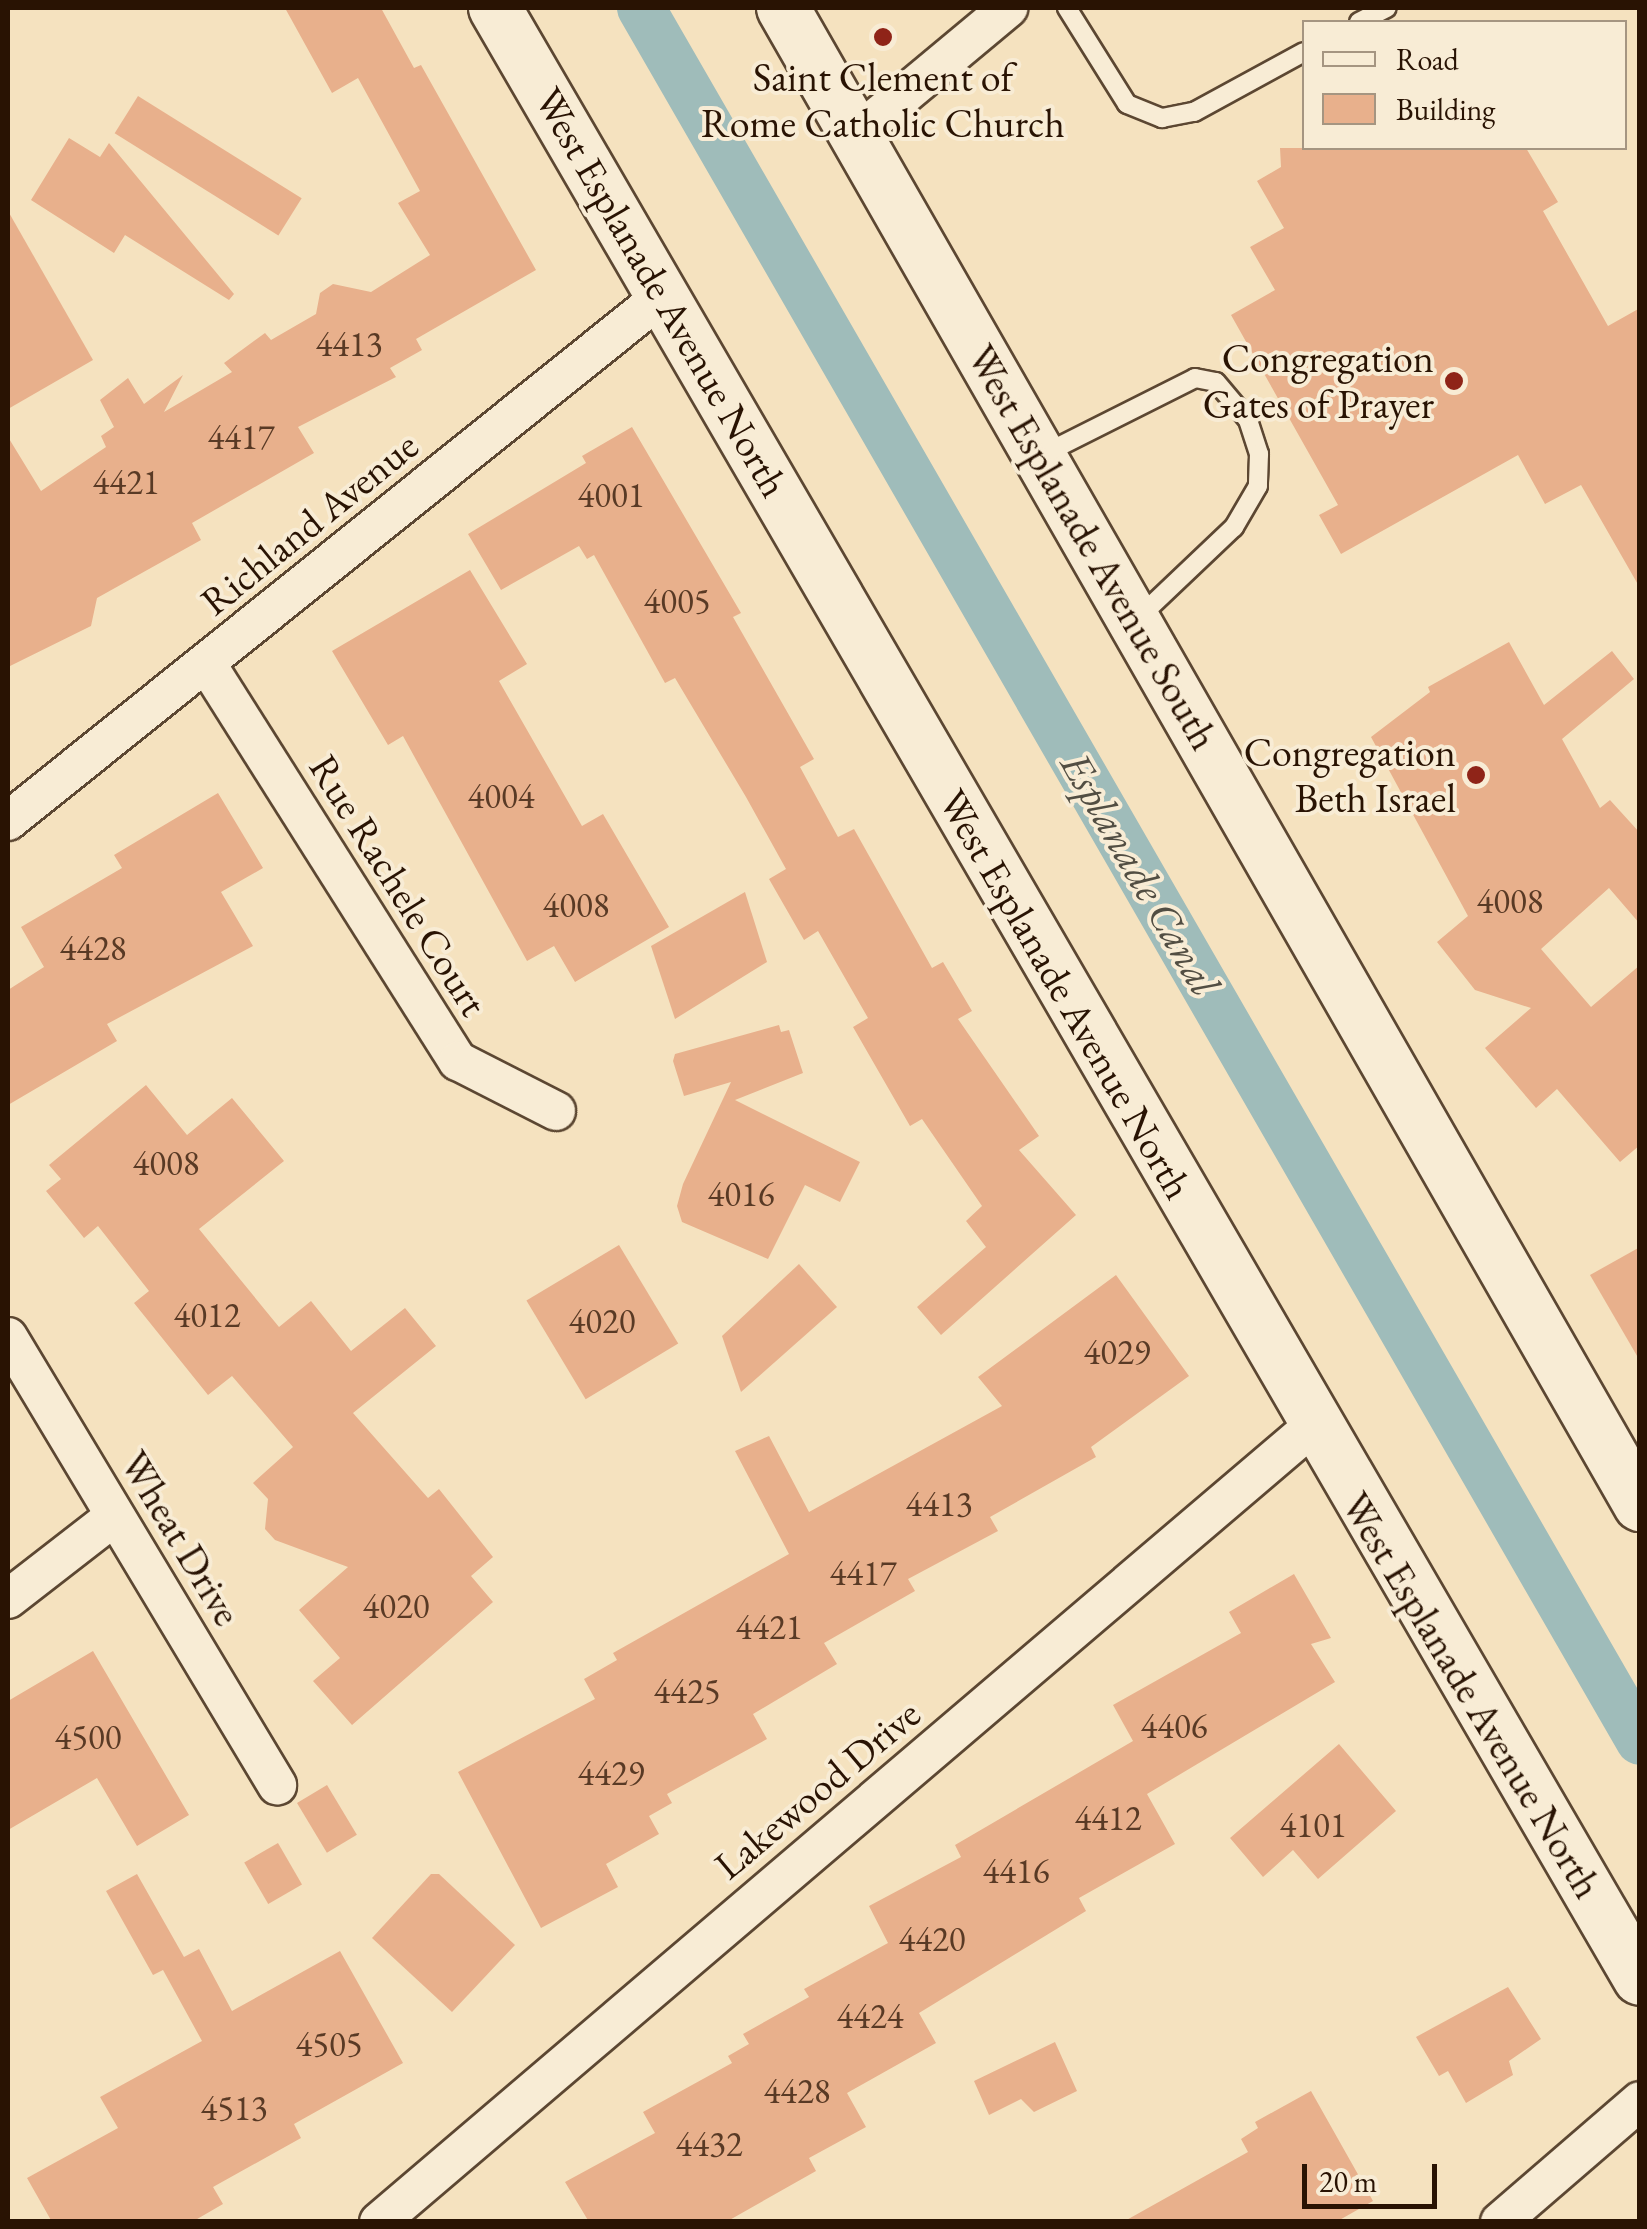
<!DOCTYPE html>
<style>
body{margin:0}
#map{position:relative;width:1647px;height:2229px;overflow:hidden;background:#f5e2bf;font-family:"EB Garamond",serif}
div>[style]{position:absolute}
.canal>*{height:48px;margin:-24px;padding:0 24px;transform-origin:24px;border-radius:24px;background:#9fbcba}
.building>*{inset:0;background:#e8b08c;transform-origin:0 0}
.roads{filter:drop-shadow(2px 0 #5c4732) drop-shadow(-2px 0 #5c4732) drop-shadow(0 2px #5c4732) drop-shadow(0 -2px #5c4732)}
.lane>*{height:18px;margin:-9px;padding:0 9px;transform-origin:9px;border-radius:9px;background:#f8ecd5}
.street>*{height:38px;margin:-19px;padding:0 19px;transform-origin:19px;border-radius:19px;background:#f8ecd5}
.secondary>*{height:52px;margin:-26px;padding:0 26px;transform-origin:26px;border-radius:26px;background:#f8ecd5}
.dots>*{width:28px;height:28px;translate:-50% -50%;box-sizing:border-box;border:5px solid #f8ecd5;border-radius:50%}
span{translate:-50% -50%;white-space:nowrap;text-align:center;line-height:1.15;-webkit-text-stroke:8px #f8ecd5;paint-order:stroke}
.number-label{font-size:35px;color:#593a25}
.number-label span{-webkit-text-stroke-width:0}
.poi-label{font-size:40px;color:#291303}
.right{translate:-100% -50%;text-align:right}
.street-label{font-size:40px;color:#291303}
.water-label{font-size:42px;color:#524e43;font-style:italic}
.frame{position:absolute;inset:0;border:10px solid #291303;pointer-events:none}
.legend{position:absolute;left:1302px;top:20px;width:325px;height:130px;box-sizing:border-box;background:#f8ecd5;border:2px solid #a59581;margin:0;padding:12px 18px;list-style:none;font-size:30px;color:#291303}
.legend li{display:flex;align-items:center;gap:20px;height:50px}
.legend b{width:50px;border:2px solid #a59581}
.scale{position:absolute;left:1302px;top:2164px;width:135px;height:45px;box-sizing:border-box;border:5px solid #291303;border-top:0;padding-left:12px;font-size:30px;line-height:35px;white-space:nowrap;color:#291303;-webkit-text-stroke:8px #f8ecd5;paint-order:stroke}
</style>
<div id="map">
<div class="canal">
<div style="left:641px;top:8px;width:2000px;rotate:60.04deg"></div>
</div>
<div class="building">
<div style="clip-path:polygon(285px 8px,381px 8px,414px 68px,421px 65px,536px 270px,416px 339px,422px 350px,390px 368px,396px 377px,298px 427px,314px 453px,192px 523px,201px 540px,97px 598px,91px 626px,8px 667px,8px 437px,41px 491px,106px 447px,101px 436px,114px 427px,100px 400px,128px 378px,144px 404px,183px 375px,164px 412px,232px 372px,224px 363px,265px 333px,271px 340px,316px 314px,320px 293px,333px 284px,371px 292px,430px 255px,398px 203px,420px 191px,358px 78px,332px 93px)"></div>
<div style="left:138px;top:96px;width:193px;height:44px;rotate:32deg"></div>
<div style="clip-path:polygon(69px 138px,100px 157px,109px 143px,234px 294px,229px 300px,125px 235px,114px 253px,31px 200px)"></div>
<div style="clip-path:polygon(1280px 148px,1526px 148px,1558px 202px,1543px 211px,1608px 326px,1640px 308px,1640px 588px,1581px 485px,1545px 504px,1518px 455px,1341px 554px,1319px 515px,1338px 505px,1231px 315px,1275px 290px,1250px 247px,1284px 228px,1257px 181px,1281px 167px)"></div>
<div style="clip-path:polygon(8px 211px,93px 360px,8px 409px)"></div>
<div style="clip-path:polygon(632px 427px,741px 613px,733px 617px,814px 759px,800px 767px,838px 837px,854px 829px,932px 968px,943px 962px,972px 1011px,958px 1019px,1039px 1136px,1019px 1150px,1076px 1215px,941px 1335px,917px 1307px,986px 1247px,966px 1221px,982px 1206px,922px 1119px,910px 1126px,853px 1027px,868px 1018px,818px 931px,804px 940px,769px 879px,786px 869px,746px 797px,675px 678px,665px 683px,594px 555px,587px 559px,579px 546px,501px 590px,468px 534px,586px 463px,582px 456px)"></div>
<div style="clip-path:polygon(470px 570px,527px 664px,499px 681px,582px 826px,603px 814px,669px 927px,575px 982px,554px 946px,527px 961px,403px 736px,388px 745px,332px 651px)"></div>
<div style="clip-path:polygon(1509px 642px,1544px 705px,1612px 651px,1634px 679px,1562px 739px,1600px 808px,1610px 800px,1640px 833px,1640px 924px,1609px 888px,1541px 949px,1591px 1007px,1640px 965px,1640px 1145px,1620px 1162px,1557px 1089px,1536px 1108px,1485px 1048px,1531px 1008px,1475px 990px,1437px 942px,1468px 916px,1371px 737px,1430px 692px,1428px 687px)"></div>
<div style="clip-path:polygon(218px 793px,263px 868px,221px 892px,253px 946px,107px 1024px,117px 1041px,8px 1105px,8px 990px,44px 967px,21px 927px,122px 868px,114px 855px)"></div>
<div style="clip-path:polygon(745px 892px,767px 962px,675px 1019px,651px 946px)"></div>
<div style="clip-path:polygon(779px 1025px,781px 1032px,789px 1030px,803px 1073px,735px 1100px,860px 1162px,840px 1202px,805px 1185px,768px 1259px,682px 1222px,677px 1206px,683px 1184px,731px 1082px,684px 1096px,673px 1061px,675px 1054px)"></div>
<div style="clip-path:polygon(146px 1085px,187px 1135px,232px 1098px,284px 1161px,199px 1229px,279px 1327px,311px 1301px,351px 1351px,405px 1308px,436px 1346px,353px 1413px,428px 1498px,439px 1489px,493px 1557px,471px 1576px,493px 1602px,352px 1725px,313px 1681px,340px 1658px,299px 1610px,348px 1567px,275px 1540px,265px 1529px,268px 1499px,253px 1483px,293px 1447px,232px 1376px,208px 1395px,134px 1303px,149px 1291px,98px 1226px,84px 1238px,46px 1191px,61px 1179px,49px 1165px)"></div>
<div style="left:619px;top:1245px;width:115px;height:108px;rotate:59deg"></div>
<div style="clip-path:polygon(1640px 1247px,1640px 1361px,1590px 1275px)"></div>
<div style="clip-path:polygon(799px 1264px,837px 1307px,741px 1392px,722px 1336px)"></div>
<div style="clip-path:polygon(1116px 1275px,1189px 1376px,1091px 1447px,1096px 1457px,990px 1517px,998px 1531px,908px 1579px,915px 1591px,824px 1643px,837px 1664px,753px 1714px,767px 1739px,667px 1794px,672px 1803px,649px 1816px,659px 1834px,606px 1864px,618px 1887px,541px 1928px,458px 1772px,595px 1699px,584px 1679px,617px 1660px,613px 1653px,789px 1554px,735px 1451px,769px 1436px,809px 1512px,1002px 1406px,978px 1377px)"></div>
<div style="clip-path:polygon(1294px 1574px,1331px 1638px,1311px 1644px,1335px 1682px,1147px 1794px,1175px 1844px,1079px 1898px,1086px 1911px,919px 2013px,936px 2043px,847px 2093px,866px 2127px,809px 2158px,816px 2171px,726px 2222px,589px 2222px,565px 2182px,655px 2133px,643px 2112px,732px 2063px,728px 2056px,749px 2044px,743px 2034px,809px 1997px,804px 1989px,888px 1943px,869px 1906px,961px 1857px,955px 1845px,1133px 1741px,1113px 1705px,1241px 1633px,1229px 1612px)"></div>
<div style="clip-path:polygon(93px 1651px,189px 1815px,137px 1846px,97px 1778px,8px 1830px,8px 1701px)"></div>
<div style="clip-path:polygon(1339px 1744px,1396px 1811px,1318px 1879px,1293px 1850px,1263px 1877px,1230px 1838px)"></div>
<div style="left:327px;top:1785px;width:58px;height:35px;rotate:59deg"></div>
<div style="left:278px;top:1843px;width:48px;height:39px;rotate:60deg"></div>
<div style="clip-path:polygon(137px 1874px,184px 1957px,199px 1949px,232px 2011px,340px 1951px,403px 2063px,294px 2124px,301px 2138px,213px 2187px,223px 2204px,192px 2222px,52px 2222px,27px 2178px,118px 2128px,100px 2097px,202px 2041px,163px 1970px,153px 1975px,106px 1891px)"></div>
<div style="clip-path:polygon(431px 1874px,439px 1874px,515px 1945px,452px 2012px,372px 1938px)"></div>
<div style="clip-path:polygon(1508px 1987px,1541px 2039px,1509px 2061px,1513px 2075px,1466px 2103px,1448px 2071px,1439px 2076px,1416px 2037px)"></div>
<div style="clip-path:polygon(1055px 2042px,1077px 2091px,1034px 2112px,1021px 2099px,989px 2115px,974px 2081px)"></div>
<div style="clip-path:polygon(1311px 2091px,1373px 2201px,1336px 2222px,1123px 2222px,1248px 2152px,1241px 2139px,1258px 2128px,1255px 2122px)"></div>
</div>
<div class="roads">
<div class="lane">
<div style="left:1067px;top:8px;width:113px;rotate:58deg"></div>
<div style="left:1127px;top:104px;width:38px;rotate:22deg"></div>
<div style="left:1162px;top:118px;width:33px;rotate:-11deg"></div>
<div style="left:1194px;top:112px;width:125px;rotate:-28.6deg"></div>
<div style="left:1359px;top:22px;width:31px;rotate:-27deg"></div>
<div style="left:1042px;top:455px;width:171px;rotate:-26.7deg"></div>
<div style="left:1195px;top:378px;width:21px;rotate:11deg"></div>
<div style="left:1216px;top:382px;width:50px;rotate:49.9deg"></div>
<div style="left:1248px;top:420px;width:36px;rotate:72deg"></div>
<div style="left:1259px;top:454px;width:32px;rotate:92deg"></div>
<div style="left:1258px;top:486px;width:48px;rotate:120.3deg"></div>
<div style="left:1234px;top:527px;width:131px;rotate:136.5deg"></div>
</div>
<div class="street">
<div style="left:857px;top:134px;width:197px;rotate:-39.8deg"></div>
<div style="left:206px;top:663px;width:471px;rotate:57.7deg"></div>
<div style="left:458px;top:1061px;width:110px;rotate:27deg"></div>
<div style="left:8px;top:821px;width:844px;rotate:-38.74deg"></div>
<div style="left:8px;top:1337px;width:523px;rotate:59.02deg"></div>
<div style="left:8px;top:1599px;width:135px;rotate:-37.8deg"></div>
<div style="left:379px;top:2222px;width:1227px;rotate:-40.44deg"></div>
<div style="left:1500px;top:2222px;width:185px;rotate:-40.8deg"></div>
</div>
<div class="secondary">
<div style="left:495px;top:8px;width:2279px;rotate:59.85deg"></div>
<div style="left:783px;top:8px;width:1725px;rotate:60.21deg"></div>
</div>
</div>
<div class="dots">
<div style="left:883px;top:37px;background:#8f2418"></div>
<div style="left:1454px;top:381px;background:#8f2418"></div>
<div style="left:1476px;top:775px;background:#8f2418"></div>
</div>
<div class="number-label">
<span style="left:349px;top:344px">4413</span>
<span style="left:241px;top:437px">4417</span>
<span style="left:126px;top:482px">4421</span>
<span style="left:611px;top:495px">4001</span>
<span style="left:677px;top:601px">4005</span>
<span style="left:501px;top:796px">4004</span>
<span style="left:1510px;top:901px">4008</span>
<span style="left:576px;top:905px">4008</span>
<span style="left:93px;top:948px">4428</span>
<span style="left:166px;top:1163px">4008</span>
<span style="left:741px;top:1194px">4016</span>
<span style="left:207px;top:1315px">4012</span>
<span style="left:602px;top:1321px">4020</span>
<span style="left:1117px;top:1352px">4029</span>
<span style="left:939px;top:1504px">4413</span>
<span style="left:863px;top:1573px">4417</span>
<span style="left:396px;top:1606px">4020</span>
<span style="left:769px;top:1627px">4421</span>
<span style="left:687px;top:1691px">4425</span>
<span style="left:1174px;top:1726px">4406</span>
<span style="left:88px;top:1737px">4500</span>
<span style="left:611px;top:1773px">4429</span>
<span style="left:1108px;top:1818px">4412</span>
<span style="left:1313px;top:1825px">4101</span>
<span style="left:1016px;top:1871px">4416</span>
<span style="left:932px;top:1939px">4420</span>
<span style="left:870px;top:2016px">4424</span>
<span style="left:329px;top:2044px">4505</span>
<span style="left:797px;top:2091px">4428</span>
<span style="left:234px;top:2108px">4513</span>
<span style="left:709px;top:2144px">4432</span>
</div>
<div class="poi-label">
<span style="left:883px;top:100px">Saint Clement of<br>Rome Catholic Church</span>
<span class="right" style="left:1434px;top:381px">Congregation<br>Gates of Prayer</span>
<span class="right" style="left:1456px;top:775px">Congregation<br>Beth Israel</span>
</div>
<div class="street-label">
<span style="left:662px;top:292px;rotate:60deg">West Esplanade Avenue North</span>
<span style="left:309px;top:523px;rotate:-39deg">Richland Avenue</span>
<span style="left:1093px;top:547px;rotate:60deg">West Esplanade Avenue South</span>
<span style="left:399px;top:885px;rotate:58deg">Rue Rachele Court</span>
<span style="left:1066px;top:994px;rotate:60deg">West Esplanade Avenue North</span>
<span style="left:181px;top:1538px;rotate:59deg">Wheat Drive</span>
<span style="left:1472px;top:1695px;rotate:59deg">West Esplanade Avenue North</span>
<span style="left:817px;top:1789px;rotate:-40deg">Lakewood Drive</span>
</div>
<div class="water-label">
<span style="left:1140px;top:874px;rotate:60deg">Esplanade Canal</span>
</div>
<div class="frame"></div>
<ul class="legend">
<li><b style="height:12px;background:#f8ecd5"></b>Road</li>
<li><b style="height:28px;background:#e8b08c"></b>Building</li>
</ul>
<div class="scale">20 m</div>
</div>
